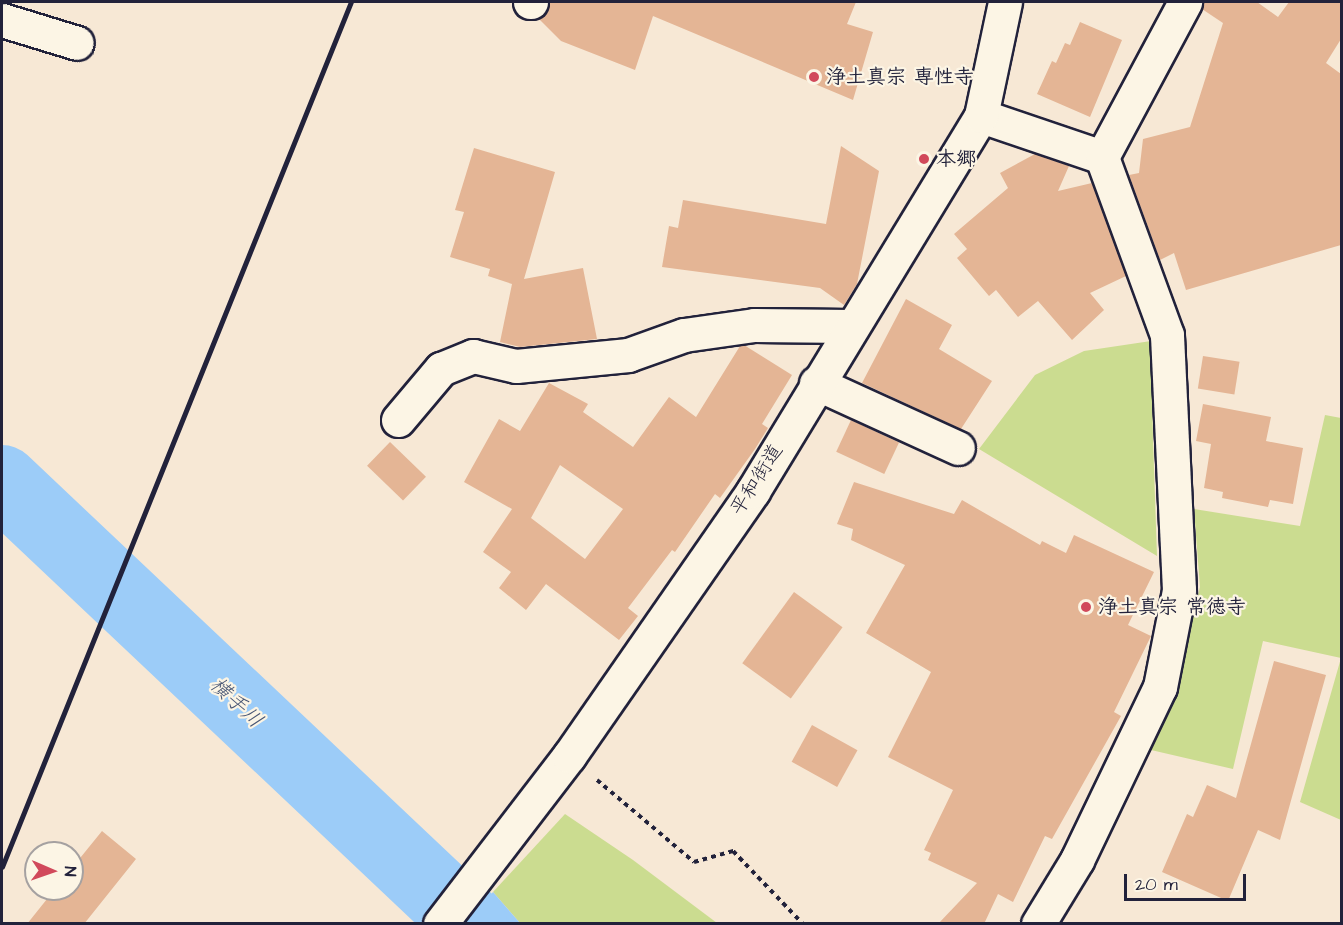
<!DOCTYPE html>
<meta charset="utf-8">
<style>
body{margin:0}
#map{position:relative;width:1343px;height:925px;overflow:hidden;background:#f7e8d5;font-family:"Architects Daughter","Klee One",sans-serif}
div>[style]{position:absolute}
.green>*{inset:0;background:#cbdc90}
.water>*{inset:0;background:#9cccf8}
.river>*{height:74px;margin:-37px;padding:0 37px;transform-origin:37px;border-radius:37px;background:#9cccf8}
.building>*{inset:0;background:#e4b595;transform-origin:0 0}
.path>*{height:4px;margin-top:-2px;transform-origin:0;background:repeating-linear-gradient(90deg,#22223b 0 4.5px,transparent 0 9px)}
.roads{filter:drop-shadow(2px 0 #22223b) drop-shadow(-2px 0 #22223b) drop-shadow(0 2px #22223b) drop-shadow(0 -2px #22223b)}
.street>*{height:33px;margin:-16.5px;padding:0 16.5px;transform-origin:16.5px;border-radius:16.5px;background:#fcf5e5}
.rail>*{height:4.5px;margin:-2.25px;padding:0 2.25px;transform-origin:2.25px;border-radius:2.25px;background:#22223b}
.dots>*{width:16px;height:16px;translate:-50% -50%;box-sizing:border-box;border:3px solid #fcf5e5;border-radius:50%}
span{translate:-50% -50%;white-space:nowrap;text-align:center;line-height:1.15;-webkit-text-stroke:4.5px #fcf5e5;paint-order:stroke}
.poi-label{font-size:20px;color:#22223b;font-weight:700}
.left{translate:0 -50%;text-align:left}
.street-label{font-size:20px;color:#22223b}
.water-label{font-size:21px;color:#475574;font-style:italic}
.frame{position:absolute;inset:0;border:3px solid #22223b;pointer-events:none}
.north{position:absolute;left:24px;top:841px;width:60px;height:60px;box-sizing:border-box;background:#fcf5e5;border:2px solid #a5a1a1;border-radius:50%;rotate:92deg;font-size:16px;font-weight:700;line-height:24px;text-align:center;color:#22223b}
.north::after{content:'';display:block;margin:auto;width:21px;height:27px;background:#d1495b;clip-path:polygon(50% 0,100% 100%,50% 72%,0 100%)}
.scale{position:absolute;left:1124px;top:874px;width:122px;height:27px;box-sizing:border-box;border:3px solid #22223b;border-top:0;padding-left:8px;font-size:18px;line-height:21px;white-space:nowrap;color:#22223b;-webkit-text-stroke:4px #fcf5e5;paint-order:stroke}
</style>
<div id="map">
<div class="green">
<div style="clip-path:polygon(1151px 341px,1153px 439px,1157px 556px,979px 449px,1035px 375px,1084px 351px)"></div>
<div style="clip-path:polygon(1325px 415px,1341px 418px,1341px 820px,1300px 802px,1341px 658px,1263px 641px,1233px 769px,1151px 750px,1176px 685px,1200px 587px,1194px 509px,1300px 526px)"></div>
<div style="clip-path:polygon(565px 814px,633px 860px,717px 923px,520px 923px,493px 892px)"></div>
</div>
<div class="water">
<div style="clip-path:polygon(493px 892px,520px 923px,467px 923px)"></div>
</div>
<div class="river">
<div style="left:2px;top:482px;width:644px;rotate:43.36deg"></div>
</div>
<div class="building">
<div style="clip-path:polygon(550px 2px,856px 2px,847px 24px,873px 32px,853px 100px,653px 16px,635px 70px,561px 41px,539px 19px,547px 12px)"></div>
<div style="clip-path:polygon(1204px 2px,1257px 2px,1278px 17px,1289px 2px,1341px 2px,1341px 39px,1326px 63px,1341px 74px,1341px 245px,1186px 290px,1174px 253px,1160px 260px,1129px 175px,1139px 173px,1143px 139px,1190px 127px,1223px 23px,1202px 9px)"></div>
<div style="clip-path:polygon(1080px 22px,1122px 40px,1090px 117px,1037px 94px,1052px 61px,1056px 63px,1065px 43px,1070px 45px)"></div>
<div style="clip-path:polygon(841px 146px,879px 171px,857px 284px,844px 305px,820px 288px,662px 267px,669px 226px,678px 228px,683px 200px,826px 224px)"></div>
<div style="clip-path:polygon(474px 148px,555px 172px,524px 279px,583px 268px,597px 339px,520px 347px,500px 342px,512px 284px,488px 276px,490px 269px,450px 257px,464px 212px,455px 210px)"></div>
<div style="clip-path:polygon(1035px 154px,1069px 166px,1058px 191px,1092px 183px,1126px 276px,1090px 293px,1104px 310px,1072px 340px,1038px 301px,1018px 317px,996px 290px,989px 296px,957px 258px,967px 249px,954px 234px,1008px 188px,1000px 173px)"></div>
<div style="clip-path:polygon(906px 299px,952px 325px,939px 349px,992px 381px,961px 429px,862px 383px)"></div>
<div style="clip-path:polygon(evenodd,744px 345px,792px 375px,762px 424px,768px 428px,755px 449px,720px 498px,715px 494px,675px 552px,672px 550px,628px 608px,638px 616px,619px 640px,546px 584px,526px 610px,499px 588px,511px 572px,483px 552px,512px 509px,464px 482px,499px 419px,520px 431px,549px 383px,588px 404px,583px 412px,633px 447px,669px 397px,696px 417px,740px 346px,744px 345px,560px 465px,623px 509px,585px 559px,531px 518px,560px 465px)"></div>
<div style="left:1203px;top:356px;width:37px;height:33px;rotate:9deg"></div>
<div style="clip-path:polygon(1203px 404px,1271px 417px,1266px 441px,1303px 448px,1293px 504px,1270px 500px,1268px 507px,1222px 498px,1223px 492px,1204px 488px,1211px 444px,1196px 441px)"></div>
<div style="left:851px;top:420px;width:53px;height:35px;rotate:25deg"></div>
<div style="left:390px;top:442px;width:50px;height:33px;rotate:44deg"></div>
<div style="clip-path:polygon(854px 482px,954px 514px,962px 500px,1040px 545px,1042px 541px,1066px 553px,1074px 535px,1154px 572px,1128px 625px,1151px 636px,1114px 712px,1121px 716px,1052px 839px,1045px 836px,1013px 902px,998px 894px,984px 924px,938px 924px,977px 883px,928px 860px,931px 853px,924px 850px,953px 790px,888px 757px,931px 672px,866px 633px,905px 565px,851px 540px,853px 529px,837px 524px)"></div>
<div style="left:794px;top:592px;width:60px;height:88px;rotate:36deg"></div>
<div style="clip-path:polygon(1274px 661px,1326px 675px,1280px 840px,1258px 830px,1228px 901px,1162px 872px,1187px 814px,1193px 817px,1207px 785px,1236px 798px)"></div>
<div style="left:812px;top:725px;width:52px;height:42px;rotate:29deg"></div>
<div style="clip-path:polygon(102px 831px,136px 859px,84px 924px,27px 924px,55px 889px,72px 889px,72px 868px)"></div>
</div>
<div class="path">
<div style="left:597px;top:780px;width:127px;rotate:40.2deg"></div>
<div style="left:694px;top:862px;width:41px;rotate:-15.8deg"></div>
<div style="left:733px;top:851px;width:101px;rotate:46.2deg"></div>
</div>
<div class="roads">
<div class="street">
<div style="left:530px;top:2px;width:1px"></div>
<div style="left:2px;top:20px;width:78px;rotate:17deg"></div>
<div style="left:981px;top:116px;width:128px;rotate:18.7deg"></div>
<div style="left:816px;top:383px;width:156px;rotate:24.6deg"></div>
<div style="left:398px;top:420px;width:67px;rotate:-49.9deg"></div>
<div style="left:441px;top:369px;width:35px;rotate:-22deg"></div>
<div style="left:473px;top:356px;width:44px;rotate:13.1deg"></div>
<div style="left:516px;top:366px;width:113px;rotate:-5.6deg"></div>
<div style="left:628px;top:355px;width:59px;rotate:-19.7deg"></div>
<div style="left:684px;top:335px;width:71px;rotate:-8.1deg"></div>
<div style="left:754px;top:325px;width:97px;rotate:0.6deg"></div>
<div style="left:440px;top:924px;width:212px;rotate:-52.5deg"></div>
<div style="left:569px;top:756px;width:323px;rotate:-55.2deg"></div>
<div style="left:753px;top:491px;width:439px;rotate:-58.7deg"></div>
<div style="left:981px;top:116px;width:116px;rotate:-78.1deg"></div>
<div style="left:1038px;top:924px;width:75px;rotate:-58.6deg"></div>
<div style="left:1077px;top:860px;width:192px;rotate:-64.4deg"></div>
<div style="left:1160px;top:687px;width:99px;rotate:-78.9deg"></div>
<div style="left:1179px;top:590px;width:255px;rotate:-92.7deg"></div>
<div style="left:1167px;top:335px;width:189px;rotate:-110.1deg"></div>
<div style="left:1102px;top:157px;width:176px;rotate:-61.8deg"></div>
</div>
</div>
<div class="rail">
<div style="left:2px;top:867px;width:933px;rotate:-68.03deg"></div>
</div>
<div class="dots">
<div style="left:814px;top:77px;background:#d1495b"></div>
<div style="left:924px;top:159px;background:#d1495b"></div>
<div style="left:1086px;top:607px;background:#d1495b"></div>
</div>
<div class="poi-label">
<span class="left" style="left:826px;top:77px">浄土真宗 専性寺</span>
<span class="left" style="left:936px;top:159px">本郷</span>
<span class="left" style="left:1098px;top:607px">浄土真宗 常徳寺</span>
</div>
<div class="street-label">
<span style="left:757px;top:480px;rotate:-58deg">平和街道</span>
</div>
<div class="water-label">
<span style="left:236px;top:703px;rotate:43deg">横手川</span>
</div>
<div class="frame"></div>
<div class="north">N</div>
<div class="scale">20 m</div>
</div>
